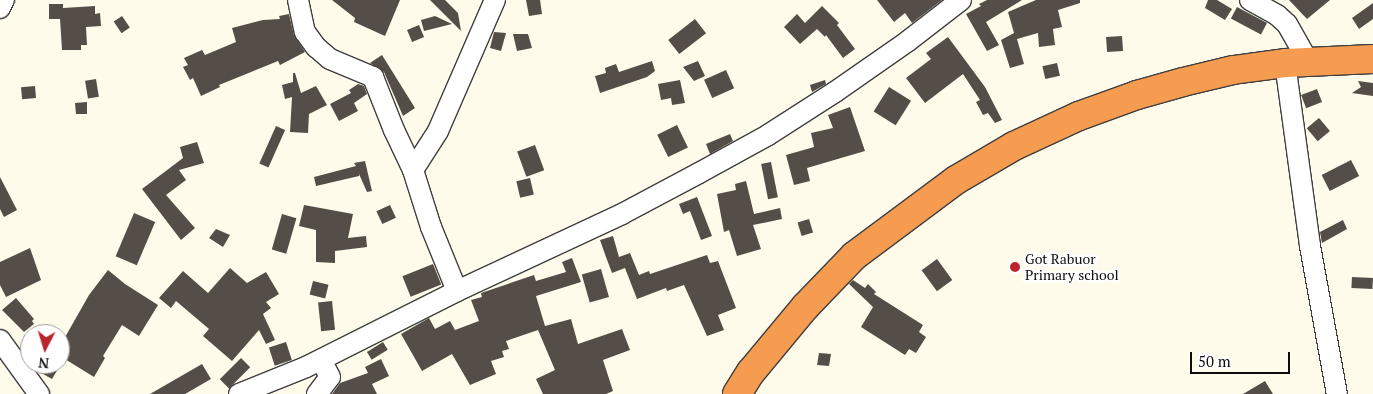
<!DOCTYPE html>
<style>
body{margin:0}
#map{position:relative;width:1373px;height:394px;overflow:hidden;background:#fffbea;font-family:"PT Serif",serif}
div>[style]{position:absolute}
.building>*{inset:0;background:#544d48;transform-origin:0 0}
.roads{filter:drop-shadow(1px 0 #3f3f3f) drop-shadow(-1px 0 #3f3f3f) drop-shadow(0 1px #3f3f3f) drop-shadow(0 -1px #3f3f3f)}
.minor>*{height:20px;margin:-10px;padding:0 10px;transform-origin:10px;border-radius:10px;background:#fff}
.highway>*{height:28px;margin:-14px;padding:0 14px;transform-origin:14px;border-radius:14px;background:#f69c51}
.dots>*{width:14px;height:14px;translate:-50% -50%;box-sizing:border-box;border:2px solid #fff;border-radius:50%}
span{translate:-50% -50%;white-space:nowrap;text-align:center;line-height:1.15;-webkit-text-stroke:5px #fff;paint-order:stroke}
.poi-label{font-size:14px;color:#0c0c0c}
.left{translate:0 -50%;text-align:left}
.north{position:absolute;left:20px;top:324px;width:50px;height:50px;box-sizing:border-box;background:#fff;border:1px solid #9e9e9e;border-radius:50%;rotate:185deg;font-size:14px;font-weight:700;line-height:20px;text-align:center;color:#0c0c0c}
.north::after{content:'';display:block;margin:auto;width:18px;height:22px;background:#bc232a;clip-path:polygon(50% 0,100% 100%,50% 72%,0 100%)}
.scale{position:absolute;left:1190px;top:352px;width:100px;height:22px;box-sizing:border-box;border:2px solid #0c0c0c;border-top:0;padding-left:6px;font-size:15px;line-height:18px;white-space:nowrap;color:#0c0c0c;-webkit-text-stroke:4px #fff;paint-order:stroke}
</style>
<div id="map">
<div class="building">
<div style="clip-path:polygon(332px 0,400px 0,385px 36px,354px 22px,355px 18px)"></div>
<div style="clip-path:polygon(430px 0,445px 0,458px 13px,461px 31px)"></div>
<div style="clip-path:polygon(526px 0,540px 0,542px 14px,529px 16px)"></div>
<div style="clip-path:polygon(877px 0,942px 0,912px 23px,905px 13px,894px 22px)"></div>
<div style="clip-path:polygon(987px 0,1022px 0,986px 22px,999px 45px,987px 51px,966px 14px,981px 6px,979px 4px)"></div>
<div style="clip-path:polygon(1036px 0,1080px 0,1080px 3px,1058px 10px,1062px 27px,1053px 29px,1055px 45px,1039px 47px,1038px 33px,1017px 39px,1024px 64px,1010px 68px,1001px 40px,1014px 33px,1008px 12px)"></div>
<div style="clip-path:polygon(1208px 0,1217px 0,1232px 9px,1225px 20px,1205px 8px)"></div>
<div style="clip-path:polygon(1289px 0,1330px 0,1307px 19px)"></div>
<div style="clip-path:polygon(1373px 3px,1373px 19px,1359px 29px,1352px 18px)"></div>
<div style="clip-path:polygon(49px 4px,63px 4px,63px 8px,95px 6px,95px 14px,100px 13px,101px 26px,86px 27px,87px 45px,81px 45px,81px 50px,62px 50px,60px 19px,49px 19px)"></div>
<div style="clip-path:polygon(822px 6px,839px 23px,837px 25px,855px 49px,843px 58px,826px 35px,825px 37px,817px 29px,800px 44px,784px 27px,797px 14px,805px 23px)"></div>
<div style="left:1237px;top:7px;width:34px;height:13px;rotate:28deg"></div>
<div style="clip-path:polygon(289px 14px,294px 35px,305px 52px,280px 65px,278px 61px,219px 85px,220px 87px,201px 96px,193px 78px,190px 80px,183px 67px,188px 65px,184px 58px,202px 50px,205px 55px,236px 42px,232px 28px,263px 20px,280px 19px,279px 16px)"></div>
<div style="left:122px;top:16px;width:14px;height:10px;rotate:56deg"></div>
<div style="clip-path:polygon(435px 16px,452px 24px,424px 31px,421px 20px)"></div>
<div style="left:695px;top:19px;width:18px;height:34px;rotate:52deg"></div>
<div style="left:419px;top:25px;width:13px;height:13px;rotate:67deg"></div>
<div style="clip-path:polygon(494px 32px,506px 33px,501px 51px,490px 48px)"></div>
<div style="clip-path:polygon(513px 34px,528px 34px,532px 48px,517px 51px)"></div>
<div style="left:1122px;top:36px;width:15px;height:16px;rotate:86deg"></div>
<div style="clip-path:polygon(948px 37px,985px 87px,1002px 120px,995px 123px,988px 113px,983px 115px,976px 102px,980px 100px,963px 74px,925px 103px,906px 78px,931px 59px,926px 53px)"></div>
<div style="clip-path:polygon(382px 55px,415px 108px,403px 116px,384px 72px,370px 63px)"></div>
<div style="clip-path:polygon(652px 61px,655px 71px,647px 77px,600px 93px,595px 76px,606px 73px,605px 68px,616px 64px,619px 72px)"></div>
<div style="clip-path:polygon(698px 61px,705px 76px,694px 81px,683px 67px)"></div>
<div style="left:1057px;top:63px;width:13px;height:15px;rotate:77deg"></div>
<div style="left:726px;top:70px;width:20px;height:24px;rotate:66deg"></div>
<div style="clip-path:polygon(293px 73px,295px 73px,301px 93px,316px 86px,327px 105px,309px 114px,308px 133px,290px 132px,292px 97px,285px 99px,282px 85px,293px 82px)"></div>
<div style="left:96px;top:79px;width:18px;height:11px;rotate:81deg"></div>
<div style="clip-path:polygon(680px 80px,685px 103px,672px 105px,671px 98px,661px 100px,658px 84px)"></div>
<div style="clip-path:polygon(825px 80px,826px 84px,812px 92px,810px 85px)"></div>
<div style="clip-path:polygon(1358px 81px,1373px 83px,1373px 96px,1352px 93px,1361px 87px)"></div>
<div style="clip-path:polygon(358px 84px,364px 86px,367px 94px,354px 103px,358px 111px,339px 121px,330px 104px,351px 93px,349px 90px)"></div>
<div style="left:35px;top:86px;width:12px;height:14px;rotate:85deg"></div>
<div style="left:889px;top:87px;width:26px;height:29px;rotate:32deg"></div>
<div style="left:1317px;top:89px;width:14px;height:17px;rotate:69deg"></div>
<div style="clip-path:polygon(87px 102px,87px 114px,76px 114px,75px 103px)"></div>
<div style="clip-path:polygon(850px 107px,865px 151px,807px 168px,810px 181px,794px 185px,786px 155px,814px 147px,811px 133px,833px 128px,828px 115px)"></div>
<div style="left:1319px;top:118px;width:17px;height:16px;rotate:50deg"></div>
<div style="left:677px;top:125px;width:25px;height:22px;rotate:64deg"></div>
<div style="left:276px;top:126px;width:10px;height:41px;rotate:24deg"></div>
<div style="clip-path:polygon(730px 134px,733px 141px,710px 154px,706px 144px)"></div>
<div style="clip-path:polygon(197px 142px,204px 163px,179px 170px,186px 180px,166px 195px,195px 228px,181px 240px,142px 189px,183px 158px,180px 147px)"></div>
<div style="left:535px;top:145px;width:27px;height:19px;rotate:70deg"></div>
<div style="left:1351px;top:160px;width:18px;height:33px;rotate:63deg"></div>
<div style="clip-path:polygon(365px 161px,372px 191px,367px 192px,359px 174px,359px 176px,316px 186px,314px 177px,356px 166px,354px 163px)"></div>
<div style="left:771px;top:162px;width:36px;height:10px;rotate:79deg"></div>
<div style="clip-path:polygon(0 177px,17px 210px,4px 217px,0 209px)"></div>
<div style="left:530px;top:178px;width:17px;height:14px;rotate:77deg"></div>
<div style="clip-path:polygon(746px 181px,754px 214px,780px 208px,782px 219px,753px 225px,761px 249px,737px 256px,729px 230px,724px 232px,717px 194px,736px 190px,735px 184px)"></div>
<div style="clip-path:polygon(697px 197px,712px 236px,701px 240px,690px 211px,683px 214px,679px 204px)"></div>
<div style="clip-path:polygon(304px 205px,353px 214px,348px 238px,366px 236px,367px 247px,335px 251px,335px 263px,316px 262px,316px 230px,299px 226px)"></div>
<div style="left:390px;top:205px;width:14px;height:15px;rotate:65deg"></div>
<div style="left:134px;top:213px;width:23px;height:47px;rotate:23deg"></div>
<div style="left:282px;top:214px;width:15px;height:37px;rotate:16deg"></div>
<div style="left:809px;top:219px;width:14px;height:12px;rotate:73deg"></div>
<div style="clip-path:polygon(1343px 220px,1347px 229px,1322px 243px,1320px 232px)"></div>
<div style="clip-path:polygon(216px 229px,230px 235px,223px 247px,209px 238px)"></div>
<div style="clip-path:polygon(613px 236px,619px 257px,630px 253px,639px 275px,649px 271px,650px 274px,707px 255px,710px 263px,718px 261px,736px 308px,718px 315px,724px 330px,707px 336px,684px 285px,667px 291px,666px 288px,637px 299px,625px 268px,612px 273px,606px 257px,600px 240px)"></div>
<div style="clip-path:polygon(30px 248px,41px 280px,6px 297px,0 285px,0 262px)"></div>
<div style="clip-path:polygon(572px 258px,581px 282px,536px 296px,545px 326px,571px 319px,578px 344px,622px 329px,630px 350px,603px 360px,613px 391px,606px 394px,543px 394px,536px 379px,555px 370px,538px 330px,506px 341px,509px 349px,502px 351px,504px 357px,491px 361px,496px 374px,470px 385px,452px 354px,422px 371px,401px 334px,429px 318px,435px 329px,450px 321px,455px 330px,479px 321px,471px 300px,482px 297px,481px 293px,534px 275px,536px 281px,566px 272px,562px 262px)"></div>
<div style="left:937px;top:259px;width:26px;height:19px;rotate:54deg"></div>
<div style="left:433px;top:264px;width:22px;height:33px;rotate:68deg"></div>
<div style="clip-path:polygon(230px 268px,247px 283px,266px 272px,279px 294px,266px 302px,271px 308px,263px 314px,275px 340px,266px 344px,259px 330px,232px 361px,203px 336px,209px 329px,176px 301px,171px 308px,159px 298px,183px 271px,208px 293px)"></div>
<div style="left:601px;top:269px;width:29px;height:20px;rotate:74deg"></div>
<div style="clip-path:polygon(108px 270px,125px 284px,158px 305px,139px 336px,122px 325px,103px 356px,105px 358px,94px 377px,60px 356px,60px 346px,89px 295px)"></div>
<div style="left:1352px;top:277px;width:21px;height:11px;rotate:3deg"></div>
<div style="clip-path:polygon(853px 280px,865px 288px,868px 284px,876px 292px,874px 294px,923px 325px,919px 332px,926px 337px,916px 353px,909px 349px,905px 355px,861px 327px,873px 307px,849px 284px)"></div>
<div style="left:313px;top:281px;width:16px;height:14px;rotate:14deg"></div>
<div style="clip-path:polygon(16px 298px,34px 319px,32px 321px,34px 324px,24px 332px,2px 310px)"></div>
<div style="left:332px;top:301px;width:29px;height:14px;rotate:84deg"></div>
<div style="left:286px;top:342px;width:19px;height:18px;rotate:72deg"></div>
<div style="left:383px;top:342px;width:9px;height:19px;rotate:58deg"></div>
<div style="clip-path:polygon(819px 353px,831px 354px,829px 366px,817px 365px)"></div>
<div style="left:241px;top:358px;width:13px;height:30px;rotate:45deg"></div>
<div style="clip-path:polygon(381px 359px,389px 376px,372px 384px,377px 394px,332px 394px,340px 383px,368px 373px,365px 367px)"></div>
<div style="clip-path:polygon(32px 364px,55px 364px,58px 369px,52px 379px,36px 370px)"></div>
<div style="clip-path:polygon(202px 364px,211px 379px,185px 394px,150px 394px)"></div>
<div style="clip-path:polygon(1265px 381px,1273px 394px,1243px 394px)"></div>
</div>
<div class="roads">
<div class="minor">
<div style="left:298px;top:0;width:33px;rotate:78deg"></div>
<div style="left:305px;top:32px;width:19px;rotate:54deg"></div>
<div style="left:316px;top:47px;width:18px;rotate:41deg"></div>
<div style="left:330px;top:59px;width:47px;rotate:22.7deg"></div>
<div style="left:373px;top:77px;width:57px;rotate:68.4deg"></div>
<div style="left:394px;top:130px;width:44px;rotate:64.6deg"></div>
<div style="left:413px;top:170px;width:60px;rotate:72.5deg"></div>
<div style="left:431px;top:227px;width:69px;rotate:67.9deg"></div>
<div style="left:1250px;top:0;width:31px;rotate:29deg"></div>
<div style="left:1277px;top:15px;width:13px;rotate:42deg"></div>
<div style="left:1287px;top:24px;width:43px;rotate:60.4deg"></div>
<div style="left:0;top:8px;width:9px;rotate:-63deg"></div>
<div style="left:1285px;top:63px;width:185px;rotate:82.2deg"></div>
<div style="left:1310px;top:246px;width:150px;rotate:79.7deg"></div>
<div style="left:413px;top:170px;width:46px;rotate:-57.3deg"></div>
<div style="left:438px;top:131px;width:143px;rotate:-66.5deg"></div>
<div style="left:0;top:340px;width:67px;rotate:54.2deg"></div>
<div style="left:239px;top:394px;width:72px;rotate:-21.9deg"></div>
<div style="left:306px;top:367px;width:169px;rotate:-26.7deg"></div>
<div style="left:457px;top:291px;width:182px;rotate:-25deg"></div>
<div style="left:622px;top:214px;width:87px;rotate:-28deg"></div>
<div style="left:699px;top:173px;width:79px;rotate:-28.8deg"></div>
<div style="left:768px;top:135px;width:80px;rotate:-32.7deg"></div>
<div style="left:835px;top:92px;width:89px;rotate:-34.9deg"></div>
<div style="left:908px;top:41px;width:67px;rotate:-37.7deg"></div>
<div style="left:317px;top:394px;width:21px;rotate:-53deg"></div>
<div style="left:330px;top:377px;width:19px;rotate:-118deg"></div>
</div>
<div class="highway">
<div style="left:737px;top:394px;width:26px;rotate:-58deg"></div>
<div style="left:751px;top:372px;width:85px;rotate:-50.3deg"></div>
<div style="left:805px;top:307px;width:71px;rotate:-46.1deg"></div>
<div style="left:854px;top:256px;width:127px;rotate:-36.7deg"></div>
<div style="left:956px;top:180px;width:67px;rotate:-30.4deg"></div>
<div style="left:1014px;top:146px;width:72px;rotate:-24.8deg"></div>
<div style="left:1079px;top:116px;width:62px;rotate:-19.9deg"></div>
<div style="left:1137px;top:95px;width:48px;rotate:-15.8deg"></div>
<div style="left:1183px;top:82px;width:51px;rotate:-13.5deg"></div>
<div style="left:1233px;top:70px;width:52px;rotate:-7.7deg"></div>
<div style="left:1285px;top:63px;width:88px;rotate:-2.6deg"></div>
</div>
</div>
<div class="dots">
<div style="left:1015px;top:267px;background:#bc232a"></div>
</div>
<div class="poi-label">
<span class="left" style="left:1025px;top:267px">Got Rabuor<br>Primary school</span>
</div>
<div class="north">N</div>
<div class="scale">50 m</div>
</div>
